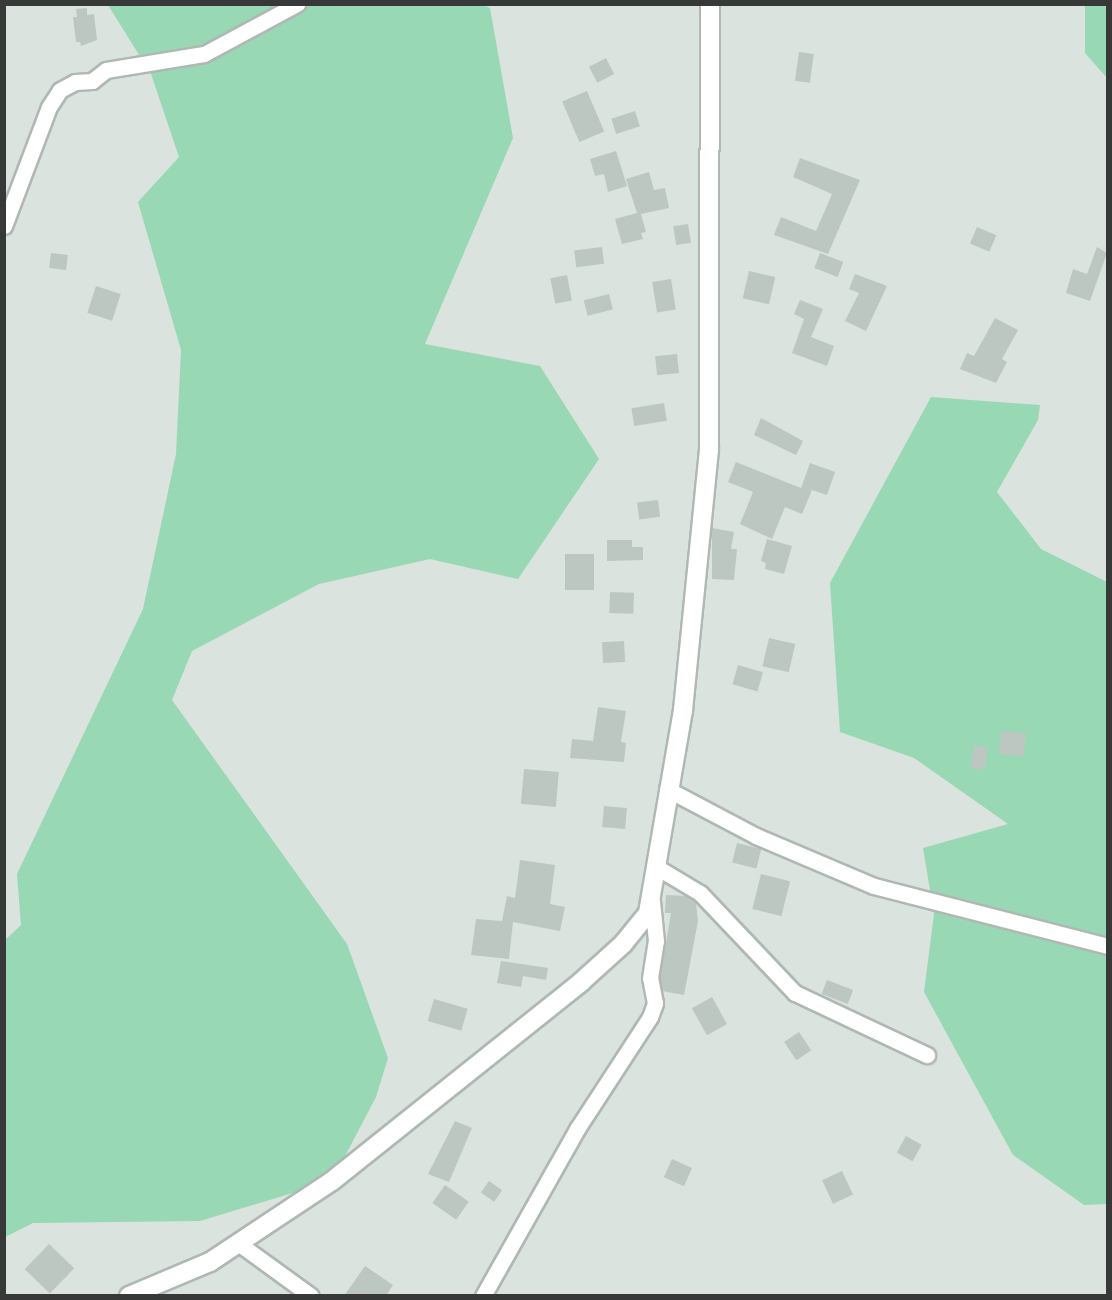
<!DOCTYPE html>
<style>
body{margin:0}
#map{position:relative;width:1112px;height:1300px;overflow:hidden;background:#dae3de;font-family:Figtree,sans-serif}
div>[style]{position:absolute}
.green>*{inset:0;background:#98d8b4}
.building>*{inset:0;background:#bdc7c1;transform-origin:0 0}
.roads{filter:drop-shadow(2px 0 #afb8b2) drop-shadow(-2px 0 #afb8b2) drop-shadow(0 2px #afb8b2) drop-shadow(0 -2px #afb8b2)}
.minor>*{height:15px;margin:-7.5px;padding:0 7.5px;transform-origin:7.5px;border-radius:7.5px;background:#fff}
.tertiary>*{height:18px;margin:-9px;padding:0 9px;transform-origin:9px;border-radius:9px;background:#fff}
span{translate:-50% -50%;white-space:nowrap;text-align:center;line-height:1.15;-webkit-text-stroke:4.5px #fff;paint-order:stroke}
.frame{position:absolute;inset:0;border:6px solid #363937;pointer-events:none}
</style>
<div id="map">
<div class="green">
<div style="clip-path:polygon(108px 5px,483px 5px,490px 8px,513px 138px,425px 344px,540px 366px,599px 459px,518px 579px,430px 559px,319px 584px,192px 651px,172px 700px,347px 944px,388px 1058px,376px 1097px,332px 1181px,200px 1221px,33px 1223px,5px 1237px,4px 941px,21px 925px,17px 874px,143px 609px,176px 454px,181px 350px,138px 202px,179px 157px,151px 74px)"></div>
<div style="clip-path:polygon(1085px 5px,1107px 5px,1107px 78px,1085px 53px)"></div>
<div style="clip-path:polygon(931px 397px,1040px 405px,1038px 420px,997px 492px,1041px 549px,1107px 582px,1107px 1204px,1084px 1205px,1013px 1155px,924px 992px,934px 914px,923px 848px,1008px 824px,914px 758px,840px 732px,830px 583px)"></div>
</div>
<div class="building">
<div style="clip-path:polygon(87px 8px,87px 15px,94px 14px,97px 40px,81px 46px,80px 42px,76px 42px,73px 17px,77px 17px,76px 9px)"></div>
<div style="left:799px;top:52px;width:15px;height:29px;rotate:8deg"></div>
<div style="left:606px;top:58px;width:18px;height:19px;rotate:63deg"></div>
<div style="left:587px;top:91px;width:44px;height:27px;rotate:67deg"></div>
<div style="left:635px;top:111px;width:16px;height:25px;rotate:72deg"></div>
<div style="clip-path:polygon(616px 151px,627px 186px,608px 192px,604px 174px,595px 176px,590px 159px)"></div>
<div style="clip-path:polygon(800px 158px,860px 180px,828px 254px,774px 235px,781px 217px,816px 231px,832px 194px,793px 177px)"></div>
<div style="clip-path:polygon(649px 172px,654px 190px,665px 188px,669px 208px,641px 214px,646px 232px,641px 233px,643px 239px,622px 244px,615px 219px,637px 213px,626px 179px)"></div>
<div style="left:688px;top:224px;width:19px;height:15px;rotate:81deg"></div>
<div style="left:977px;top:227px;width:21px;height:18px;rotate:23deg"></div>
<div style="left:602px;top:247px;width:17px;height:28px;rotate:83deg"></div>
<div style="clip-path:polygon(1097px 247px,1107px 253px,1090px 301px,1066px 293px,1073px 269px,1087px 274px)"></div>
<div style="left:51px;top:253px;width:17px;height:15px;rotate:7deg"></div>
<div style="left:820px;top:253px;width:25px;height:16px;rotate:21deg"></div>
<div style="left:749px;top:271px;width:27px;height:28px;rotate:13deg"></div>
<div style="clip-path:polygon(855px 274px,887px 286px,866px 331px,845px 321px,859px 293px,849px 289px)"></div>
<div style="left:567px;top:275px;width:26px;height:17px;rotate:79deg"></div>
<div style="left:671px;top:279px;width:31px;height:19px;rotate:81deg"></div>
<div style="left:96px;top:286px;width:26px;height:28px;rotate:18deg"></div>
<div style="left:609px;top:294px;width:16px;height:26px;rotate:76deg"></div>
<div style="clip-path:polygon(800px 300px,823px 309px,811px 337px,834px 346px,827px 366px,792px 353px,804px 319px,794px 314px)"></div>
<div style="clip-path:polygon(995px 318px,1018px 330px,1002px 359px,1007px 362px,996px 383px,960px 369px,967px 353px,974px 356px)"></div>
<div style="left:677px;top:354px;width:19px;height:22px;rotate:84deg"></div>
<div style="left:664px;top:403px;width:18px;height:33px;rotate:81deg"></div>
<div style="clip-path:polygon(761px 418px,803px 441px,796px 455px,754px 435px)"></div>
<div style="clip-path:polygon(736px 462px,801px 488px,810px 463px,835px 472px,827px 495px,812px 490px,802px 514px,785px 507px,772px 539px,740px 524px,753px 492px,728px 482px)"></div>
<div style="left:658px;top:500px;width:17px;height:21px;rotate:83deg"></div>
<div style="clip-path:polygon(712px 528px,734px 532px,731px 549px,737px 549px,734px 580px,712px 579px)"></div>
<div style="clip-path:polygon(767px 539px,792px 546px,784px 574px,765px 569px,766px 563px,761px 561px)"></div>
<div style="clip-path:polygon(607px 540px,632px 540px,632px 547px,643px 547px,643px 560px,607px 561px)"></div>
<div style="left:594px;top:554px;width:36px;height:29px;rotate:90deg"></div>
<div style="left:610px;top:592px;width:24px;height:21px;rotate:2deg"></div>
<div style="left:769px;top:638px;width:27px;height:29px;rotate:13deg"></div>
<div style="left:624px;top:641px;width:21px;height:22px;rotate:87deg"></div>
<div style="left:738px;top:665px;width:26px;height:20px;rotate:16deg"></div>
<div style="clip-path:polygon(598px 707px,626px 711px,621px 742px,626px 743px,624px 762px,570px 758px,572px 739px,593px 741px)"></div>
<div style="left:1001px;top:731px;width:25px;height:23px;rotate:5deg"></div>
<div style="left:974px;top:745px;width:14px;height:23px;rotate:8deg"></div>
<div style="left:524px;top:769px;width:35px;height:35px;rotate:5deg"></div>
<div style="left:604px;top:806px;width:23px;height:21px;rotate:5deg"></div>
<div style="left:737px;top:843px;width:25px;height:20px;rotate:14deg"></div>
<div style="clip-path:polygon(520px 860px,555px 865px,550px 904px,565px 907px,560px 931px,513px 922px,509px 959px,471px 955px,476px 919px,502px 921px,507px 896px,515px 898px)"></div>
<div style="left:761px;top:874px;width:30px;height:36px;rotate:14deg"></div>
<div style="clip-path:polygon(666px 895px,687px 896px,696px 903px,698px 921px,684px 995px,662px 991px,660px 978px,671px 913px,665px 913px)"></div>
<div style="clip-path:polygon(501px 961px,548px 968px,546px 980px,523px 976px,521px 987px,497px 983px)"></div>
<div style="left:827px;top:980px;width:28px;height:15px;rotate:21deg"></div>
<div style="left:712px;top:997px;width:31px;height:23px;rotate:61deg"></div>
<div style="left:434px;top:999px;width:35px;height:23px;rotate:16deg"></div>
<div style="left:799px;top:1032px;width:22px;height:18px;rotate:56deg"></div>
<div style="clip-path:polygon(455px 1121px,472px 1128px,449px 1182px,428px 1174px)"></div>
<div style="left:906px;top:1136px;width:18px;height:19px;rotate:29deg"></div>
<div style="left:672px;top:1159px;width:22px;height:20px;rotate:24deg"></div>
<div style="left:842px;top:1171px;width:26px;height:22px;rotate:65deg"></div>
<div style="left:489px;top:1181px;width:16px;height:14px;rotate:35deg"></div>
<div style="left:445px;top:1185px;width:29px;height:22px;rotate:35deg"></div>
<div style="left:49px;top:1244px;width:35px;height:35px;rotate:44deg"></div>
<div style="clip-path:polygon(365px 1266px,393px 1285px,386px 1296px,344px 1296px)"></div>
</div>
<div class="roads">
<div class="minor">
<div style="left:4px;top:226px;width:127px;rotate:-69.3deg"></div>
<div style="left:49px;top:107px;width:20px;rotate:-57deg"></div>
<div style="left:60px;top:90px;width:17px;rotate:-28deg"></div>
<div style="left:75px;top:82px;width:17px;rotate:-3deg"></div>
<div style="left:92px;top:81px;width:18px;rotate:-38deg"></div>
<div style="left:106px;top:70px;width:99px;rotate:-9.3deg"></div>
<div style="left:204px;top:54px;width:106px;rotate:-28.3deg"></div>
<div style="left:667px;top:789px;width:101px;rotate:27.8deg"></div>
<div style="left:756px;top:836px;width:128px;rotate:23deg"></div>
<div style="left:874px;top:886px;width:242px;rotate:14.4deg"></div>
<div style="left:658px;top:868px;width:49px;rotate:30.8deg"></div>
<div style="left:700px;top:893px;width:138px;rotate:46.5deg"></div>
<div style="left:795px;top:993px;width:146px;rotate:25.2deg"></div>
<div style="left:238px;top:1243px;width:90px;rotate:36deg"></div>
<div style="left:483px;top:1296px;width:192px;rotate:-60.6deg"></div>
<div style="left:577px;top:1129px;width:134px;rotate:-56.9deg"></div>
<div style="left:650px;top:1017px;width:15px;rotate:-70deg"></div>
<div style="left:655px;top:1003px;width:25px;rotate:-101deg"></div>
<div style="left:650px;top:978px;width:37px;rotate:-81deg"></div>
<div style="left:656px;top:941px;width:40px;rotate:-95.7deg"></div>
</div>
<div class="tertiary">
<div style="left:129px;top:1296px;width:88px;rotate:-22.8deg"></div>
<div style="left:210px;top:1262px;width:146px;rotate:-33.6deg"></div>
<div style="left:332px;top:1181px;width:319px;rotate:-38.6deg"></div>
<div style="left:581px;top:982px;width:57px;rotate:-42.1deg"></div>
<div style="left:623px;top:944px;width:40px;rotate:-51deg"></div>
<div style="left:648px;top:913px;width:206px;rotate:-80.2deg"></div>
<div style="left:683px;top:710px;width:262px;rotate:-84.3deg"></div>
<div style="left:709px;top:449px;width:445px;rotate:-89.9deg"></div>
</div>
</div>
<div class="frame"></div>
</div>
